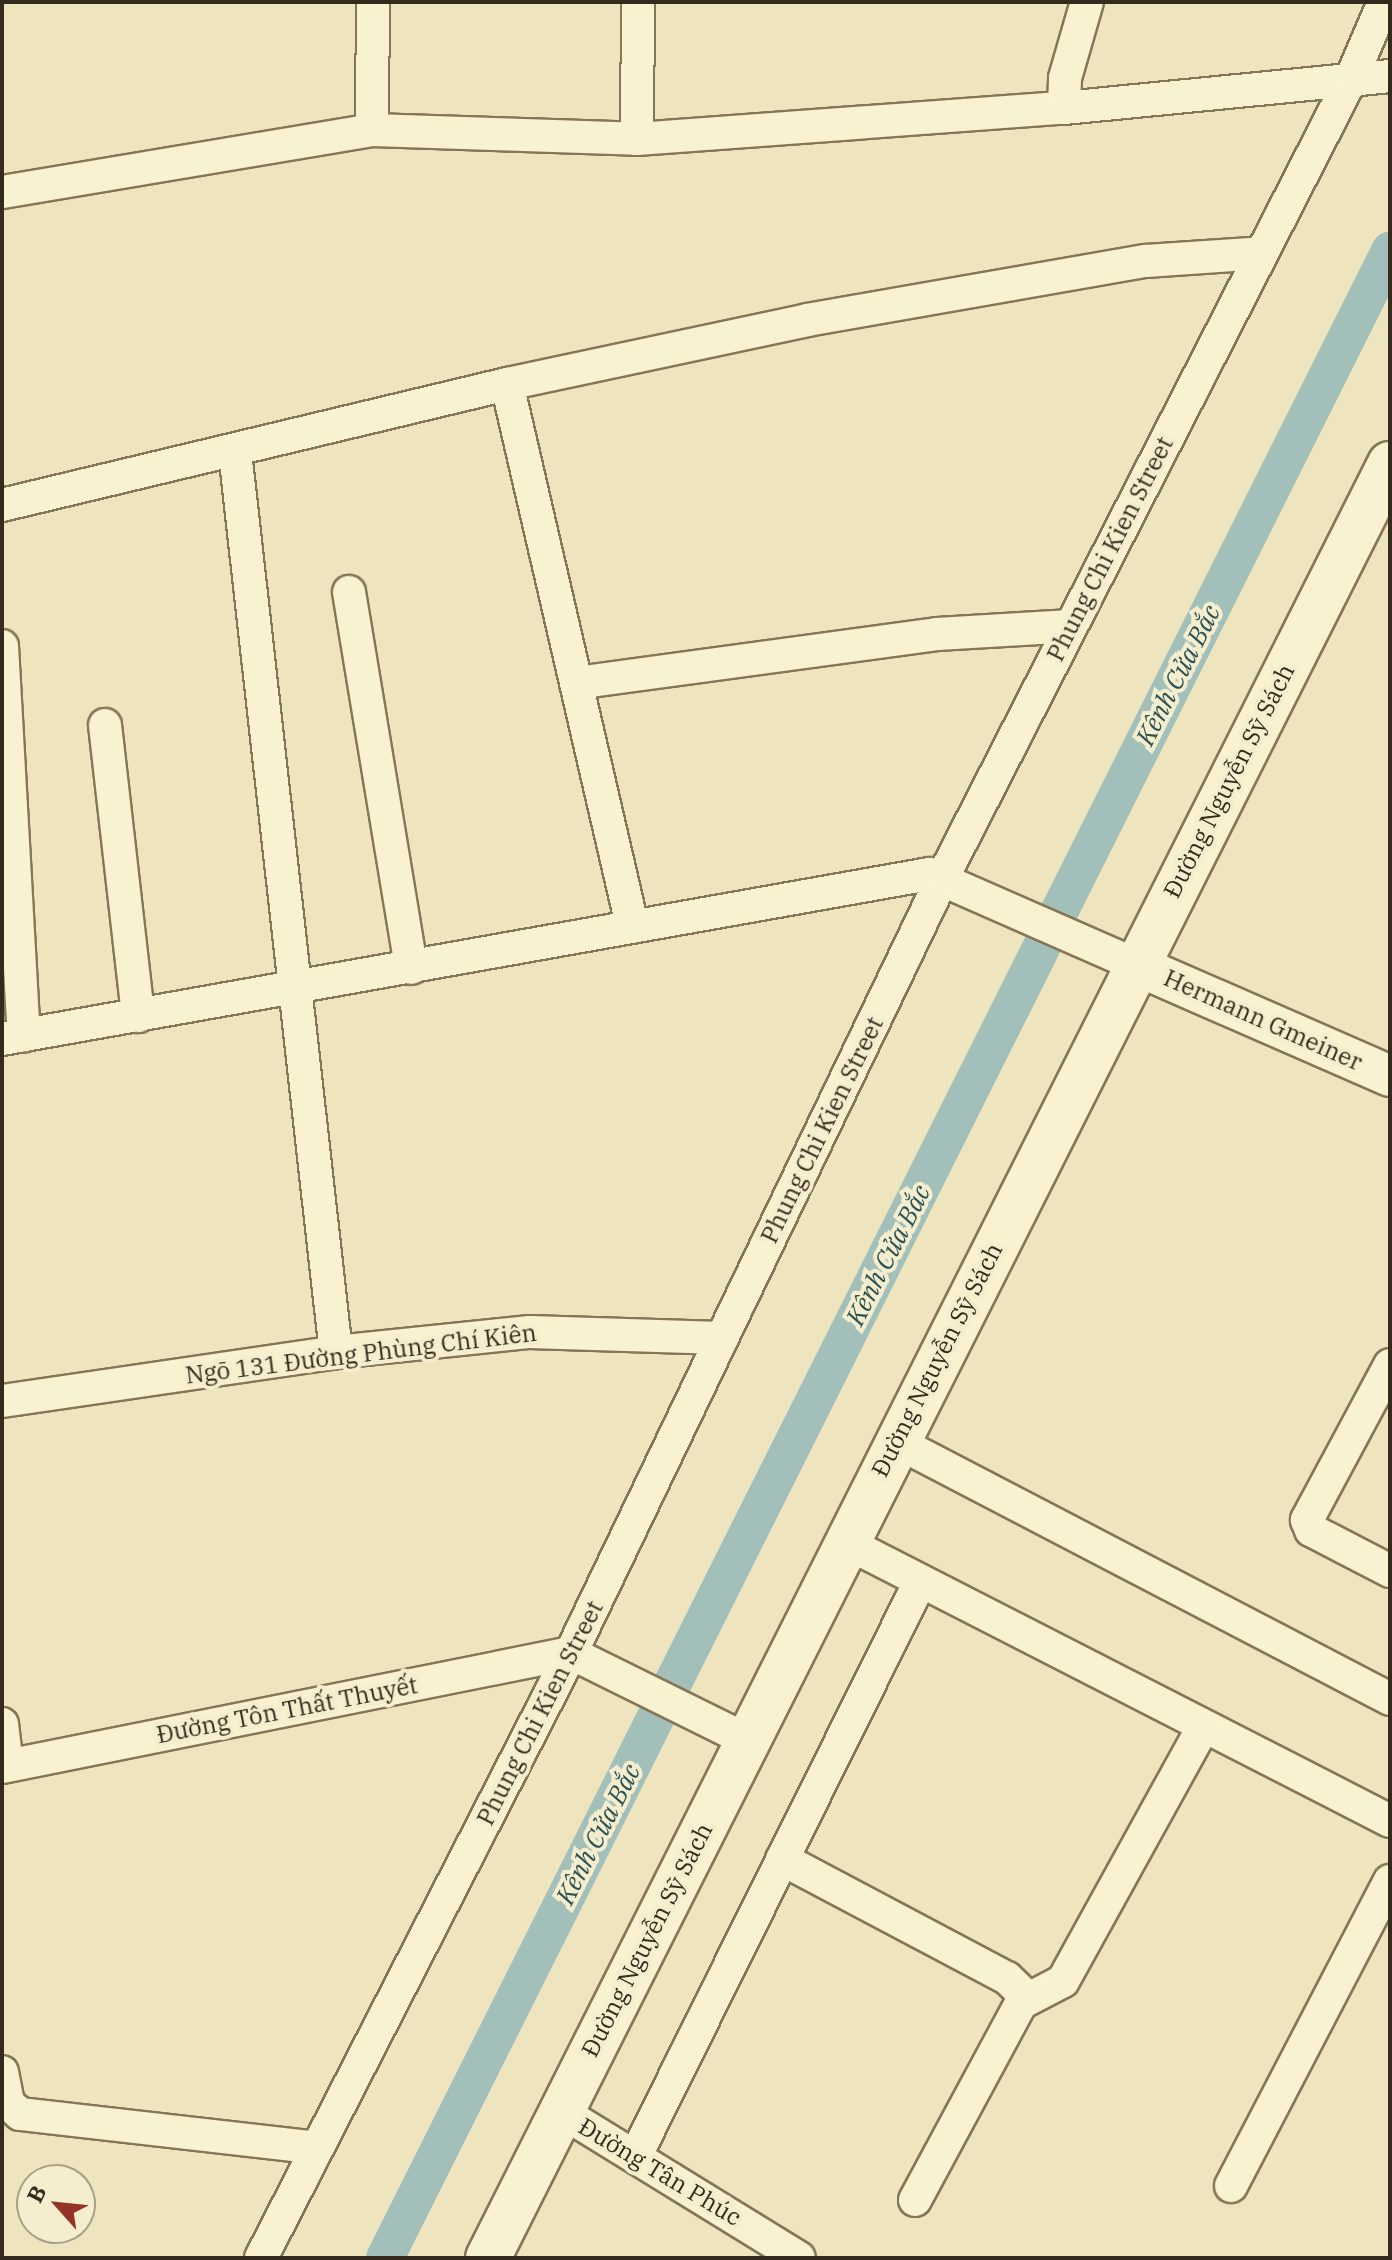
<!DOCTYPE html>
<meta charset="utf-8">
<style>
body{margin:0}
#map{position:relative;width:1392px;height:2260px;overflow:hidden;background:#eee5be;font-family:"IBM Plex Serif",serif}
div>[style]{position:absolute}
.canal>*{height:38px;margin:-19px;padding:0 19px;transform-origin:19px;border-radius:19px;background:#a2bfba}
.roads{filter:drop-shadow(2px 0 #867557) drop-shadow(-2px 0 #867557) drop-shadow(0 2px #867557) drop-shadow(0 -2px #867557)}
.minor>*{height:32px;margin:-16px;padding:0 16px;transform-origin:16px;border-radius:16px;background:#f9f2d1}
.tertiary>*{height:40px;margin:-20px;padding:0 20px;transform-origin:20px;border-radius:20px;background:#f9f2d1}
.secondary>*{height:44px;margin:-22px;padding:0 22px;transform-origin:22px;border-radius:22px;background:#f9f2d1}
span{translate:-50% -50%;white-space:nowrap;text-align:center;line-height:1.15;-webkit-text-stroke:8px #f5eece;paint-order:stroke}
.street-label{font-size:24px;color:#352b1c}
.water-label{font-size:26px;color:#2b5355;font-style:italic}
.frame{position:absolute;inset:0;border:4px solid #352b1c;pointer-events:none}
.north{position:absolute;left:16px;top:2164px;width:80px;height:80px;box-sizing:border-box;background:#f5eece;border:2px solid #a8a087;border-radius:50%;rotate:297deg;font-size:22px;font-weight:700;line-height:32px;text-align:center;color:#352b1c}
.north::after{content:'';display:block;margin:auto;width:28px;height:36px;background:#953327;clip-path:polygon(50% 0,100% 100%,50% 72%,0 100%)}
</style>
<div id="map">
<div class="canal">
<div style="left:385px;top:2258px;width:2245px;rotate:-63.4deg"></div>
</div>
<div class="roads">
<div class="minor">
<div style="left:1064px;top:108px;width:30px;rotate:-88deg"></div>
<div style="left:1065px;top:78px;width:79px;rotate:-73.9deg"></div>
<div style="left:372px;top:130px;width:128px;rotate:-89.6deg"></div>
<div style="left:637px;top:139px;width:137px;rotate:-89.6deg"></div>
<div style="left:2px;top:192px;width:375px;rotate:-9.5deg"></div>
<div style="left:372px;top:130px;width:265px;rotate:1.9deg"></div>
<div style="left:637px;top:139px;width:428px;rotate:-4.2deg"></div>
<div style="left:1064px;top:108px;width:328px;rotate:-5.6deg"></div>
<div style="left:507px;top:384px;width:555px;rotate:76.99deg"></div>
<div style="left:235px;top:452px;width:906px;rotate:83.6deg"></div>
<div style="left:2px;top:505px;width:519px;rotate:-13.47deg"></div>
<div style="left:507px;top:384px;width:307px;rotate:-12deg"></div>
<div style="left:807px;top:320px;width:344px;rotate:-9.9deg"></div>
<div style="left:1146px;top:261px;width:116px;rotate:-3.9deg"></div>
<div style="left:349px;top:592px;width:381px;rotate:80.6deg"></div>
<div style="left:2px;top:646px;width:390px;rotate:86.8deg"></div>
<div style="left:576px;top:683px;width:364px;rotate:-7.7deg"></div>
<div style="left:937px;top:634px;width:134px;rotate:-3.4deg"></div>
<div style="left:105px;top:725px;width:293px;rotate:83.5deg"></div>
<div style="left:2px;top:1039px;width:942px;rotate:-10.09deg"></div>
<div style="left:929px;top:874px;width:226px;rotate:23.7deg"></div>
<div style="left:1390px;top:1365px;width:176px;rotate:118.2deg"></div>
<div style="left:1307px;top:1520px;width:11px;rotate:68deg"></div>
<div style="left:1311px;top:1530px;width:89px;rotate:27.4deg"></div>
<div style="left:2px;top:1401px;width:338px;rotate:-8.3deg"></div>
<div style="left:336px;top:1352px;width:195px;rotate:-5.9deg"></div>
<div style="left:530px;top:1332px;width:192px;rotate:1.8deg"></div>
<div style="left:895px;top:1441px;width:558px;rotate:27.53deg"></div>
<div style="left:845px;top:1542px;width:612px;rotate:27.11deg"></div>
<div style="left:2px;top:1724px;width:42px;rotate:83.2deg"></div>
<div style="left:2px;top:1767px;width:580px;rotate:-11.33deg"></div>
<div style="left:571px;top:1653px;width:196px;rotate:26.3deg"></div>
<div style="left:782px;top:1859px;width:255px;rotate:27.9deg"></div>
<div style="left:1007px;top:1978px;width:28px;rotate:44deg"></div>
<div style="left:2px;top:2072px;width:32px;rotate:79deg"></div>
<div style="left:8px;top:2103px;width:16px;rotate:43deg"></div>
<div style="left:20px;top:2114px;width:299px;rotate:6.5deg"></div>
<div style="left:562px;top:2112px;width:278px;rotate:31.6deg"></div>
<div style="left:636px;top:2155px;width:640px;rotate:-63.64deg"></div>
<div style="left:1231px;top:2186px;width:344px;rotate:-62.5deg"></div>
<div style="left:915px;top:2200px;width:224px;rotate:-61.7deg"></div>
<div style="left:1021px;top:2003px;width:47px;rotate:-27.6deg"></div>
<div style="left:1063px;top:1981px;width:291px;rotate:-61.1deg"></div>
<div style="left:261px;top:2258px;width:680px;rotate:-62.87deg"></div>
<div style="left:571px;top:1653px;width:861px;rotate:-64.39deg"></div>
<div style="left:943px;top:877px;width:896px;rotate:-62.92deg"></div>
<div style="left:1351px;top:79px;width:84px;rotate:-66.8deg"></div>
</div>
<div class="tertiary">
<div style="left:1136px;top:965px;width:277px;rotate:23.6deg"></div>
</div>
<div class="secondary">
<div style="left:488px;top:2258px;width:2008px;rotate:-63.31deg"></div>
</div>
</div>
<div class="street-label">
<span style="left:1110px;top:549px;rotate:-63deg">Phung Chi Kien Street</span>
<span style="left:1229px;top:781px;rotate:-63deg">Đường Nguyễn Sỹ Sách</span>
<span style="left:1263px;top:1020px;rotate:24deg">Hermann Gmeiner</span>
<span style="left:822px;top:1130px;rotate:-64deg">Phung Chi Kien Street</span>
<span style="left:361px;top:1354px;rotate:-7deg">Ngõ 131 Đường Phùng Chí Kiên</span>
<span style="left:937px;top:1360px;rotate:-63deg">Đường Nguyễn Sỹ Sách</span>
<span style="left:287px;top:1710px;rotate:-11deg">Đường Tôn Thất Thuyết</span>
<span style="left:540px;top:1713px;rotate:-63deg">Phung Chi Kien Street</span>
<span style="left:647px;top:1940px;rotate:-63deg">Đường Nguyễn Sỹ Sách</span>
<span style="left:660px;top:2172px;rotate:31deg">Đường Tân Phúc</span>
</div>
<div class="water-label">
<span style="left:1178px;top:675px;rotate:-63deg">Kênh Cửa Bắc</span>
<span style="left:888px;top:1255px;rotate:-63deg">Kênh Cửa Bắc</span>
<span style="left:598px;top:1834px;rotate:-63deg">Kênh Cửa Bắc</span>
</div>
<div class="frame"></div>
<div class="north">B</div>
</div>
